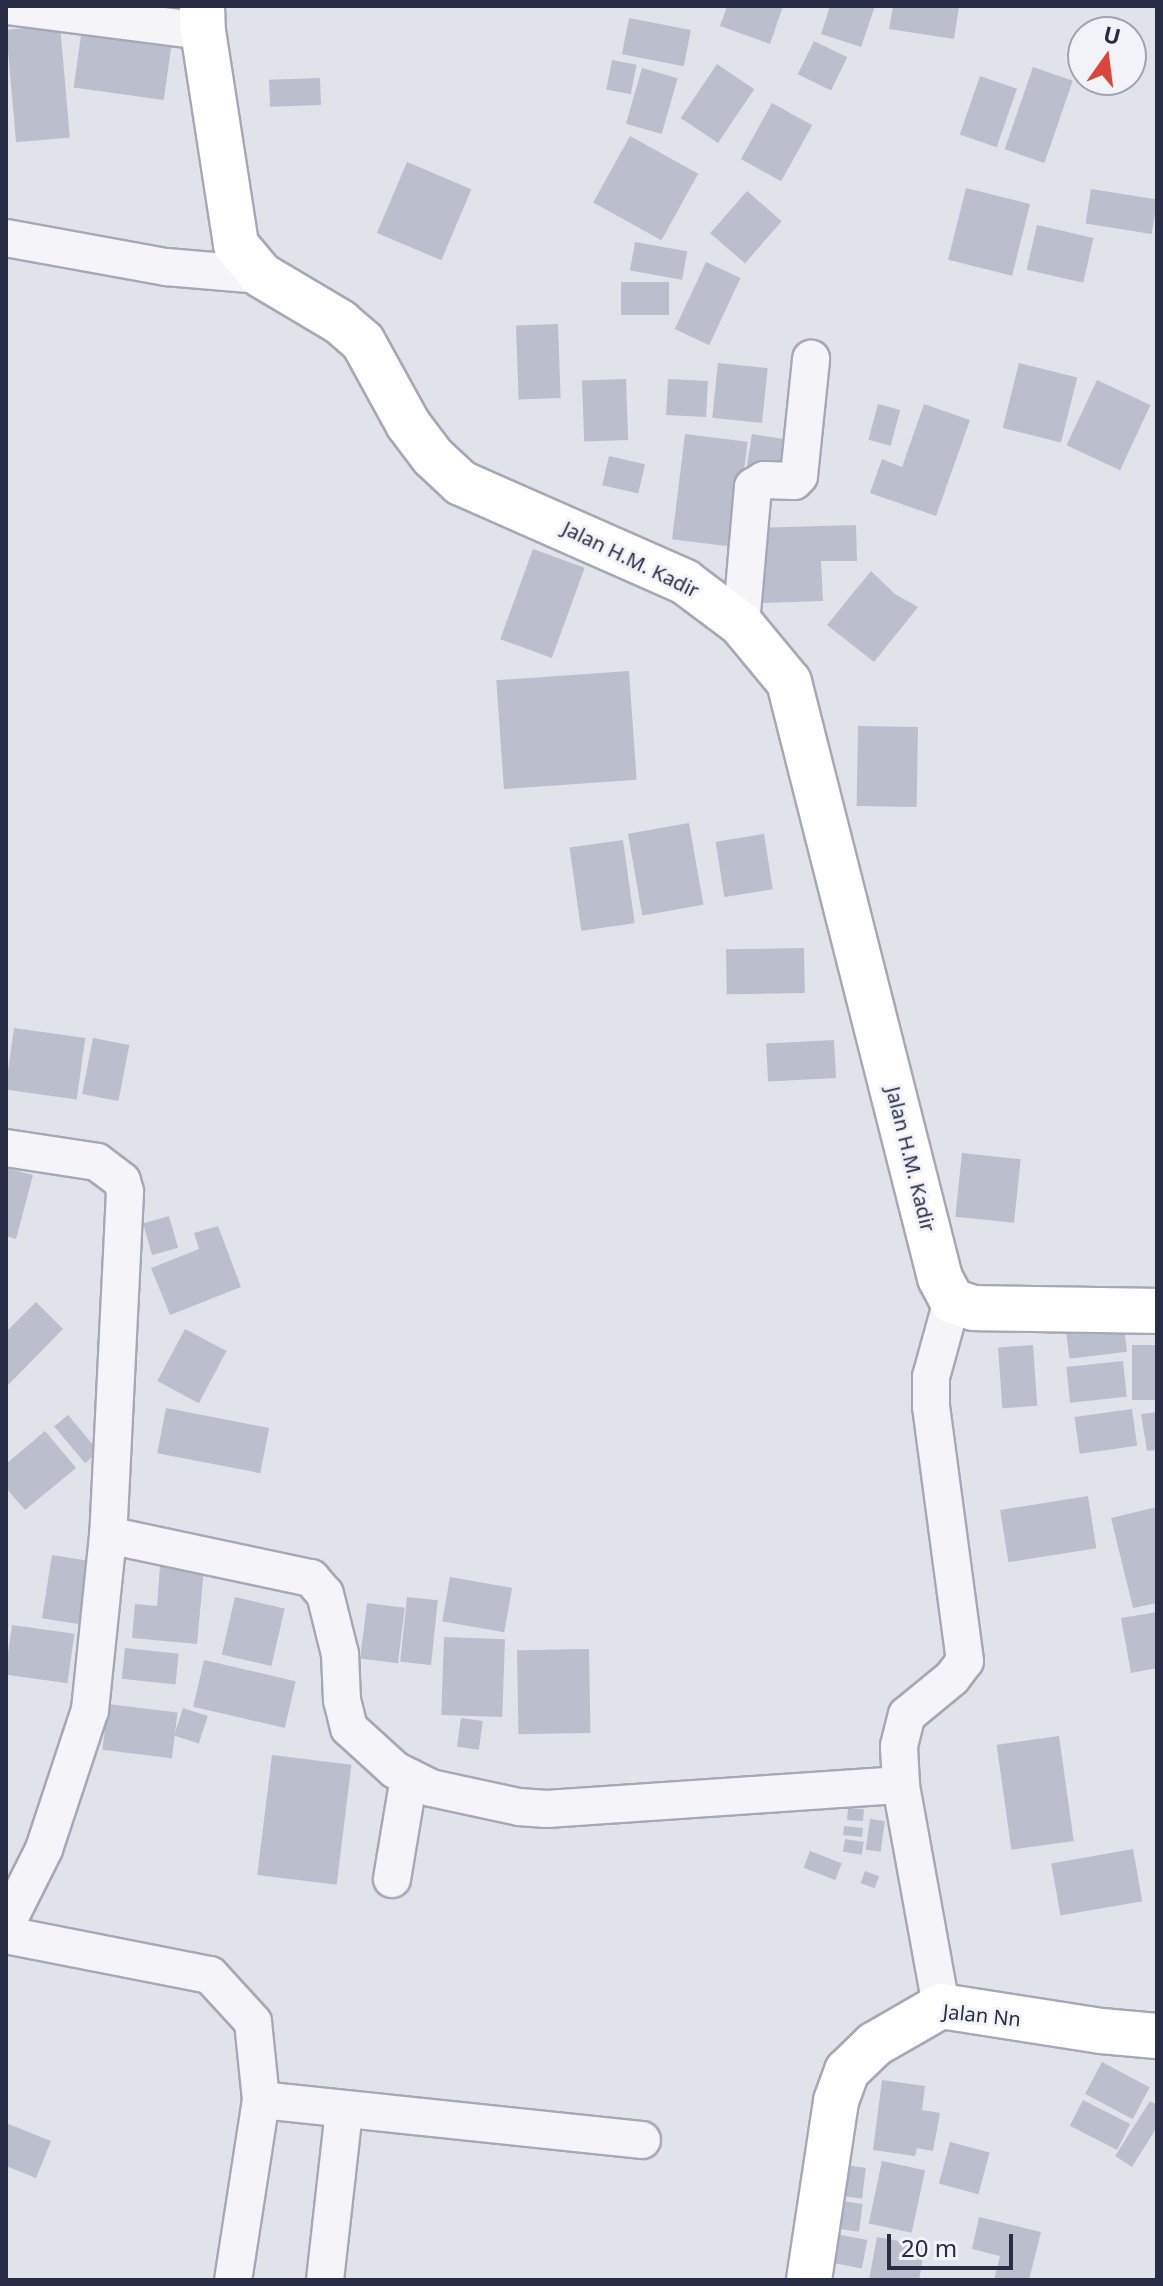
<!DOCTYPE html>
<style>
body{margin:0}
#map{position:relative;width:1163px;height:2286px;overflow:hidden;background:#e1e3eb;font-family:"Noto Sans",sans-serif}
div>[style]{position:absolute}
.building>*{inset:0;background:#bbbecc;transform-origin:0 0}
.roads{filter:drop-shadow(2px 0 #a6a8b6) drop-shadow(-2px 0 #a6a8b6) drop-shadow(0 2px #a6a8b6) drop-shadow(0 -2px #a6a8b6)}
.street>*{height:36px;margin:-18px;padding:0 18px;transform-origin:18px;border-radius:18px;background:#f5f5f9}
.secondary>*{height:44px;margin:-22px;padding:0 22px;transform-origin:22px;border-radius:22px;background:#fff}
span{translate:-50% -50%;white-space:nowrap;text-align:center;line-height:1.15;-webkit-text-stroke:6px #f1f3f8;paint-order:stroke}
.street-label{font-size:20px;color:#282c45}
.frame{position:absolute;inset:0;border:8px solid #282c45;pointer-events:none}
.north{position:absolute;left:1067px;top:16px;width:80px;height:80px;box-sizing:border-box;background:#f1f3f8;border:2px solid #a1a3b0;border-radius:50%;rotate:14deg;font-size:22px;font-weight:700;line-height:32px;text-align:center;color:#282c45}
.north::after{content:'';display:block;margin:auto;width:28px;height:36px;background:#db453c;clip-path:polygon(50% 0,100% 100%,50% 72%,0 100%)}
.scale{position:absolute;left:887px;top:2234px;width:126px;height:36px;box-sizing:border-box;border:4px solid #282c45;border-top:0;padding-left:10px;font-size:24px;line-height:28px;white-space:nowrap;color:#282c45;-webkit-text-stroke:6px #f1f3f8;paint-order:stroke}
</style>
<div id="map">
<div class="building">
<div style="clip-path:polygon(727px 6px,783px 6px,770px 44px,720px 26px)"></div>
<div style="clip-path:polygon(830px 6px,875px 6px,861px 47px,821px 34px)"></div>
<div style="clip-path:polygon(893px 6px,959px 6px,954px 39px,889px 29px)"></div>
<div style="left:629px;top:18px;width:63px;height:37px;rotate:11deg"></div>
<div style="left:60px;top:25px;width:113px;height:54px;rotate:85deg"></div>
<div style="left:82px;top:28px;width:91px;height:60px;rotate:8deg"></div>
<div style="left:814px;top:41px;width:37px;height:37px;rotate:26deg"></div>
<div style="left:612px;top:60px;width:25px;height:30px;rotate:11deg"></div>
<div style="left:717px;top:64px;width:45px;height:65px;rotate:34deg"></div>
<div style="left:1033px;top:67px;width:42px;height:87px;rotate:19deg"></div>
<div style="left:642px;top:68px;width:37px;height:58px;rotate:16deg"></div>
<div style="left:980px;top:76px;width:39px;height:62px;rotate:19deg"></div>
<div style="left:320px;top:78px;width:27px;height:51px;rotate:88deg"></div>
<div style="left:772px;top:103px;width:46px;height:64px;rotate:29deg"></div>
<div style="left:630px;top:136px;width:78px;height:76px;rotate:29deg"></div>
<div style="left:407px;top:162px;width:70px;height:77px;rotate:23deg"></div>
<div style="left:966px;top:188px;width:66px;height:74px;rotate:14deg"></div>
<div style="left:1091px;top:189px;width:67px;height:35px;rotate:9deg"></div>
<div style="left:747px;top:191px;width:46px;height:56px;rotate:41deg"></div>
<div style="left:1037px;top:225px;width:58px;height:46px;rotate:13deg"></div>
<div style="left:635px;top:242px;width:53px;height:29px;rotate:10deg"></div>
<div style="left:706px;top:262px;width:38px;height:74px;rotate:25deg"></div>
<div style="left:621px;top:282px;width:48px;height:33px"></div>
<div style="left:558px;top:324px;width:74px;height:42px;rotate:88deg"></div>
<div style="left:718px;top:363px;width:50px;height:55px;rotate:6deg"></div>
<div style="left:1019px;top:363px;width:60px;height:67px;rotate:14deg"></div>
<div style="left:626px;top:379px;width:61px;height:44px;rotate:88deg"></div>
<div style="left:668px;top:379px;width:40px;height:36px;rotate:3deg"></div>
<div style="left:1097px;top:380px;width:59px;height:72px;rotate:25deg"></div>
<div style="left:878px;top:404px;width:23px;height:37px;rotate:15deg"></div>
<div style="clip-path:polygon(924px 404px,970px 420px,936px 516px,870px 493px,882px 459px,902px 467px)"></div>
<div style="left:685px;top:434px;width:63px;height:106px;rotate:7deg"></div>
<div style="left:752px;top:434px;width:36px;height:33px;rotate:9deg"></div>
<div style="left:609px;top:456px;width:37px;height:30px;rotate:13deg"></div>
<div style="clip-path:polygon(856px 525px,857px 561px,821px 561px,823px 601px,759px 603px,757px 528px)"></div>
<div style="left:533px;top:549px;width:55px;height:96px;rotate:20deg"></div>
<div style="clip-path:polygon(871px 571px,895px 594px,918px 607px,874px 662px,827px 625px)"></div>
<div style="left:629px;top:671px;width:109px;height:133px;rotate:86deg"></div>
<div style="left:858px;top:726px;width:60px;height:80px;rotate:1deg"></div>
<div style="left:689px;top:823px;width:83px;height:62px;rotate:80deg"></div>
<div style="left:764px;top:834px;width:56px;height:49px;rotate:81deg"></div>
<div style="left:623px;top:840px;width:84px;height:54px;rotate:82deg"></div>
<div style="left:804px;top:948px;width:45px;height:78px;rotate:89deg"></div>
<div style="left:14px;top:1028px;width:72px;height:62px;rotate:8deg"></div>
<div style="left:93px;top:1038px;width:37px;height:57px;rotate:11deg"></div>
<div style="left:834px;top:1040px;width:38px;height:68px;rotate:87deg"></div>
<div style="left:962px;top:1153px;width:59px;height:64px;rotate:6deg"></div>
<div style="clip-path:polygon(6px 1168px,33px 1175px,16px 1239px,6px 1236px)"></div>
<div style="left:169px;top:1216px;width:33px;height:27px;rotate:74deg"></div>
<div style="clip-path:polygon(218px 1226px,241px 1287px,170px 1315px,151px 1268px,199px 1249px,194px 1233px)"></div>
<div style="clip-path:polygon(36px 1302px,63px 1329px,6px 1387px,6px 1332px)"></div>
<div style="left:1123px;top:1319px;width:33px;height:58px;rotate:83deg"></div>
<div style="left:185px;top:1329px;width:47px;height:59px;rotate:28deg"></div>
<div style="left:1033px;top:1345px;width:61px;height:35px;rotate:86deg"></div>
<div style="left:1157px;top:1345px;width:55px;height:25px;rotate:90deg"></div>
<div style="left:1123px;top:1361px;width:36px;height:57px;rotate:84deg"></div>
<div style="left:166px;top:1408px;width:105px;height:46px;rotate:11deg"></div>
<div style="left:1132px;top:1409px;width:37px;height:58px;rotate:82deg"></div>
<div style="clip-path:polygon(1157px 1412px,1157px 1450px,1147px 1451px,1141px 1414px)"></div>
<div style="left:68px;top:1415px;width:48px;height:18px;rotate:50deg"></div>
<div style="clip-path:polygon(45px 1431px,76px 1468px,25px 1510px,6px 1488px,6px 1464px)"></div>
<div style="left:1088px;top:1496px;width:53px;height:89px;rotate:81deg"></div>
<div style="clip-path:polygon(1157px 1507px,1157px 1603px,1133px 1608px,1111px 1518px)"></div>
<div style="left:52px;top:1555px;width:46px;height:64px;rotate:9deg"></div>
<div style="clip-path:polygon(160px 1566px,204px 1569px,197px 1644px,132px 1638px,135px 1604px,157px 1606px)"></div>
<div style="left:450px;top:1577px;width:63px;height:45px;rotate:10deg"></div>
<div style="left:235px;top:1597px;width:51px;height:59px;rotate:13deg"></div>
<div style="left:407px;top:1597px;width:31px;height:65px;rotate:6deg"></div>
<div style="left:367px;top:1603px;width:38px;height:56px;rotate:7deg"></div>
<div style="clip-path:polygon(1157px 1612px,1157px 1668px,1131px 1673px,1121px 1618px)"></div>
<div style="left:12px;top:1625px;width:63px;height:50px;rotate:8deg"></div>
<div style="left:444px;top:1637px;width:61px;height:78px;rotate:2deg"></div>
<div style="left:125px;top:1648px;width:54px;height:31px;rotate:6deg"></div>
<div style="left:589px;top:1649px;width:84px;height:72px;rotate:89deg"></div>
<div style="left:204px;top:1660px;width:94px;height:48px;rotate:13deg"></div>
<div style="left:108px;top:1704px;width:70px;height:46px;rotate:7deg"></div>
<div style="left:183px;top:1708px;width:26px;height:29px;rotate:18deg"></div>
<div style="left:461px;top:1718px;width:22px;height:29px;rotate:8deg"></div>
<div style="left:1059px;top:1736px;width:106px;height:63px;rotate:82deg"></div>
<div style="left:272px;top:1755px;width:80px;height:121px;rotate:7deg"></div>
<div style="left:848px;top:1808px;width:16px;height:12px;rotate:4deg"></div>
<div style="left:870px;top:1819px;width:15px;height:31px;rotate:8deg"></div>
<div style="left:844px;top:1826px;width:19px;height:9px;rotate:6deg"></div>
<div style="left:845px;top:1839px;width:19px;height:13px;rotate:9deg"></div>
<div style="left:1133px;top:1849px;width:53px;height:83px;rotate:80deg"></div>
<div style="left:810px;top:1851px;width:34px;height:18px;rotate:21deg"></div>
<div style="left:865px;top:1871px;width:15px;height:13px;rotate:20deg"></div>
<div style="left:1102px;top:2062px;width:54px;height:36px;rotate:28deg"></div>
<div style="clip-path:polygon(882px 2080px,925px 2086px,922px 2110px,940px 2113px,933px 2151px,917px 2148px,915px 2156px,873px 2150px)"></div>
<div style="left:1083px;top:2100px;width:53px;height:29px;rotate:27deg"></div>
<div style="clip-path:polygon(1150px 2101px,1157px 2105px,1157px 2127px,1132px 2167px,1115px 2156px)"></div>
<div style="clip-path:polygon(6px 2123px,51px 2141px,36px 2178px,6px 2166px)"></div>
<div style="left:950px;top:2142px;width:41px;height:43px;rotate:15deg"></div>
<div style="left:882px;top:2161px;width:44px;height:64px;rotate:12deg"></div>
<div style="left:843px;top:2165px;width:23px;height:31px;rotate:7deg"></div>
<div style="left:842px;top:2201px;width:21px;height:28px;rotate:8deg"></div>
<div style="clip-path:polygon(979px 2217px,1041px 2232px,1029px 2280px,994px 2280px,1000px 2256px,972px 2249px)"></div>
<div style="left:836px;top:2234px;width:32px;height:29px;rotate:11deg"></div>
<div style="clip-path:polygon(877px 2237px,925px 2246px,919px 2280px,869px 2280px)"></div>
</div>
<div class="roads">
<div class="street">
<div style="left:7px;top:6px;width:198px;rotate:7.3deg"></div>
<div style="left:6px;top:238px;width:163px;rotate:10.3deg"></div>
<div style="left:166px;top:267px;width:95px;rotate:4.8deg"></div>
<div style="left:741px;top:624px;width:138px;rotate:-85deg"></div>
<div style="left:753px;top:487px;width:13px;rotate:-32deg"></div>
<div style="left:764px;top:480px;width:30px;rotate:2deg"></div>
<div style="left:794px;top:481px;width:7px;rotate:-45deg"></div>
<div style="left:799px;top:476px;width:118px;rotate:-84.1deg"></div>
<div style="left:6px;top:1148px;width:92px;rotate:8.7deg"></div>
<div style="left:97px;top:1162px;width:31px;rotate:37deg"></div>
<div style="left:122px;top:1181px;width:11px;rotate:75deg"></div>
<div style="left:125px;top:1192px;width:343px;rotate:92.8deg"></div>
<div style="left:108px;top:1535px;width:208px;rotate:12deg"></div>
<div style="left:311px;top:1578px;width:21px;rotate:49deg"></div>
<div style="left:325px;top:1594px;width:62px;rotate:76deg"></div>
<div style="left:340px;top:1654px;width:46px;rotate:87.5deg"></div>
<div style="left:342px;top:1700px;width:29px;rotate:76deg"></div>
<div style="left:349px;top:1728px;width:62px;rotate:42.4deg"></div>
<div style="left:395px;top:1770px;width:40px;rotate:26.6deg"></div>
<div style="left:431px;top:1788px;width:90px;rotate:12.2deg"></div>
<div style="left:519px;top:1807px;width:28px;rotate:4deg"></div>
<div style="left:547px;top:1809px;width:355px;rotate:-3.9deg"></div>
<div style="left:392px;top:1879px;width:103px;rotate:-80.5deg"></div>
<div style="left:6px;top:1925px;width:85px;rotate:-63.4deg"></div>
<div style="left:44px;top:1849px;width:146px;rotate:-71.7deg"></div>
<div style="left:90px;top:1710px;width:176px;rotate:-84.1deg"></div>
<div style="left:6px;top:1935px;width:208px;rotate:11.1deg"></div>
<div style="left:210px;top:1975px;width:64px;rotate:47.5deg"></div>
<div style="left:253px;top:2022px;width:78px;rotate:84.1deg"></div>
<div style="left:261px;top:2100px;width:182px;rotate:98.8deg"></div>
<div style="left:941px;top:2006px;width:225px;rotate:-100.3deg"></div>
<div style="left:901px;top:1785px;width:39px;rotate:-93deg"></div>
<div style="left:899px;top:1746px;width:32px;rotate:-76deg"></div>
<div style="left:907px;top:1715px;width:58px;rotate:-39.4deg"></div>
<div style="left:952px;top:1678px;width:21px;rotate:-53deg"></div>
<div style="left:965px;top:1661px;width:258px;rotate:-97.6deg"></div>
<div style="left:931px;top:1405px;width:28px;rotate:-90deg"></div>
<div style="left:931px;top:1377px;width:79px;rotate:-74.6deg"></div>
<div style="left:261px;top:2100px;width:383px;rotate:6deg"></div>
<div style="left:325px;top:2280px;width:171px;rotate:-83.6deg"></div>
</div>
<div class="secondary">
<div style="left:202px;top:6px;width:25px;rotate:88deg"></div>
<div style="left:203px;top:31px;width:217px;rotate:81.2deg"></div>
<div style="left:236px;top:245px;width:39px;rotate:50deg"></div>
<div style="left:261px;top:275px;width:92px;rotate:30.7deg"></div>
<div style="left:340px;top:322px;width:30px;rotate:41deg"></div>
<div style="left:363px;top:342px;width:94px;rotate:61.2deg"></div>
<div style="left:408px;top:424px;width:41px;rotate:52.9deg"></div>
<div style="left:433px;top:457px;width:38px;rotate:43deg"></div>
<div style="left:461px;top:483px;width:245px;rotate:23.8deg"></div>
<div style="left:685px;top:582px;width:70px;rotate:36.9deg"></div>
<div style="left:741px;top:624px;width:75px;rotate:50.4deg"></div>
<div style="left:789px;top:682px;width:615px;rotate:75.78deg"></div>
<div style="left:940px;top:1278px;width:26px;rotate:62deg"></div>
<div style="left:952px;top:1301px;width:23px;rotate:18deg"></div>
<div style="left:974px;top:1308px;width:183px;rotate:0.9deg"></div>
<div style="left:809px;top:2280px;width:181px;rotate:-81.4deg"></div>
<div style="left:836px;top:2101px;width:32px;rotate:-70deg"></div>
<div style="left:847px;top:2071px;width:39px;rotate:-44deg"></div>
<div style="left:875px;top:2044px;width:76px;rotate:-29.9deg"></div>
<div style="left:941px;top:2006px;width:162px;rotate:8.9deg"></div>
<div style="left:1101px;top:2031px;width:56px;rotate:5.1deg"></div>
</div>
</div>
<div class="street-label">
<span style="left:631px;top:559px;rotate:26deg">Jalan H.M. Kadir</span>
<span style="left:911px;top:1159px;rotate:76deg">Jalan H.M. Kadir</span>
<span style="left:982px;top:2015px;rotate:6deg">Jalan Nn</span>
</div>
<div class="frame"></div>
<div class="north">U</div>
<div class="scale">20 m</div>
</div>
